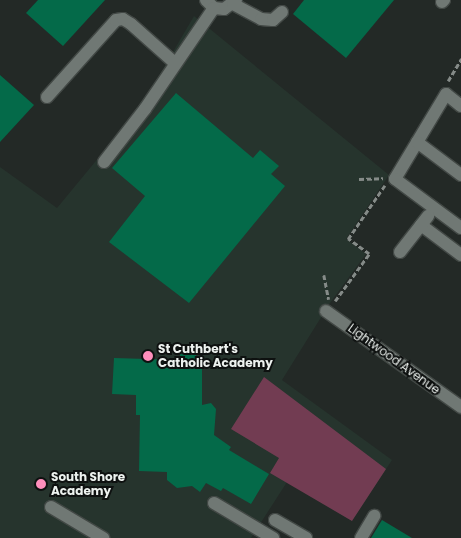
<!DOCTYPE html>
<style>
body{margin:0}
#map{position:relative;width:461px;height:538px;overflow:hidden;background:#232926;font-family:Poppins,sans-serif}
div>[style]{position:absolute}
.built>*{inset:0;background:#26342d}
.green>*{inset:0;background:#723c52}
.building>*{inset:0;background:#046a49}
.path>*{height:2.5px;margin-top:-1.25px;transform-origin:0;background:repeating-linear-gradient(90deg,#858b88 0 5px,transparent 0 7.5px)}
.roads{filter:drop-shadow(1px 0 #424845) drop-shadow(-1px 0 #424845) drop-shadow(0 1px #424845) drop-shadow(0 -1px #424845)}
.minor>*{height:12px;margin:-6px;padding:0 6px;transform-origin:6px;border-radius:6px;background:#707874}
.dots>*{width:14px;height:14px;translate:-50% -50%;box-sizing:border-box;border:2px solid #0e1110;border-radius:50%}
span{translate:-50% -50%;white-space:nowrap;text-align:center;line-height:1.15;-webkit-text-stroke:4px #0e1110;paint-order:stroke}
.poi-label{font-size:12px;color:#edf2ef;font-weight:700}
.left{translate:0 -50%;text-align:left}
.street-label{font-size:12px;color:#edf2ef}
</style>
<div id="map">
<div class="built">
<div style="clip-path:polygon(194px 16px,389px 175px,346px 239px,366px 254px,330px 303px,282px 380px,392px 460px,352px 521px,287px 482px,251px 538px,0 538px,0 167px,57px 208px,142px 105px)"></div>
</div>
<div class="green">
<div style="clip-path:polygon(264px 377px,386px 469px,352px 521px,270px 473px,279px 458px,231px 429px)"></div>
</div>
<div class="building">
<div style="clip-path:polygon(38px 0,105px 0,63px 46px,26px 13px)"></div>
<div style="clip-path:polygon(304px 0,394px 0,346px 58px,293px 14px)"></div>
<div style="clip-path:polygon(0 75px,34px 105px,0 142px)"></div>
<div style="clip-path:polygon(176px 93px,253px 158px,260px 150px,279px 166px,271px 174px,285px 186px,189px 303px,109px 242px,145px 196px,112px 168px)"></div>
<div style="clip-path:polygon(180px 354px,196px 355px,196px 369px,202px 369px,202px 405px,211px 403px,216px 409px,214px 435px,231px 447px,229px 450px,269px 474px,251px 504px,223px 488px,221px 491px,206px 483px,200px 492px,192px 486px,177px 488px,167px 480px,167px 472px,139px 471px,140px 415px,136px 415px,136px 395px,112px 394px,114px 358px,180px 360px)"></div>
<div style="clip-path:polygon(382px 520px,412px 538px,371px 538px)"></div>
</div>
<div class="path">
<div style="left:448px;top:81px;width:26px;rotate:-59deg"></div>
<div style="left:359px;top:179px;width:24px;rotate:-2deg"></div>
<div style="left:324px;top:275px;width:25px;rotate:79deg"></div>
<div style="left:335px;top:301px;width:58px;rotate:-54.1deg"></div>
<div style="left:369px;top:254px;width:26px;rotate:-144deg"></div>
<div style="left:348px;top:239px;width:65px;rotate:-55.6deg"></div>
</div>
<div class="roads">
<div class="minor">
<div style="left:206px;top:0;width:11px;rotate:45deg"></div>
<div style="left:214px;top:8px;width:10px;rotate:6deg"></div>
<div style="left:224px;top:9px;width:15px;rotate:-37deg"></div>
<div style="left:442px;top:2px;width:3px;rotate:-45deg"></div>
<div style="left:233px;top:4px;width:32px;rotate:28deg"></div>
<div style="left:261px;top:19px;width:12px;rotate:5deg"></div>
<div style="left:273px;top:20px;width:12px;rotate:-42deg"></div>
<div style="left:47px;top:97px;width:103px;rotate:-48.1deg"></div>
<div style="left:116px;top:20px;width:7px;rotate:-8deg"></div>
<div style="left:123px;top:19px;width:9px;rotate:32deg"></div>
<div style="left:131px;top:24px;width:59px;rotate:41.6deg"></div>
<div style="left:461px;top:106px;width:19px;rotate:-141deg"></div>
<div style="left:446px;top:94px;width:99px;rotate:121deg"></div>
<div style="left:395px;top:179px;width:82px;rotate:36.6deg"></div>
<div style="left:417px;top:142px;width:55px;rotate:36.9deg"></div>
<div style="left:104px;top:162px;width:67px;rotate:-52.3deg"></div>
<div style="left:145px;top:109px;width:122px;rotate:-55.7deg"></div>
<div style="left:421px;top:225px;width:50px;rotate:36.9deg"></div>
<div style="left:400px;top:252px;width:46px;rotate:-52.1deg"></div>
<div style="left:326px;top:311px;width:166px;rotate:35.4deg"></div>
<div style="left:214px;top:503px;width:69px;rotate:30.7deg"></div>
<div style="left:51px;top:507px;width:61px;rotate:30.8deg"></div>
<div style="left:275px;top:520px;width:36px;rotate:30deg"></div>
<div style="left:361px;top:538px;width:26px;rotate:-59deg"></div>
</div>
</div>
<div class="dots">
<div style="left:148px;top:356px;background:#fe8ebb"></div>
<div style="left:41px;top:484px;background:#fe8ebb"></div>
</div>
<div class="poi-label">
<span class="left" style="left:158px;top:356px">St Cuthbert's<br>Catholic Academy</span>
<span class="left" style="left:51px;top:484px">South Shore<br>Academy</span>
</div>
<div class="street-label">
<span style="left:394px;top:359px;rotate:36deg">Lightwood Avenue</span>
</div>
</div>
